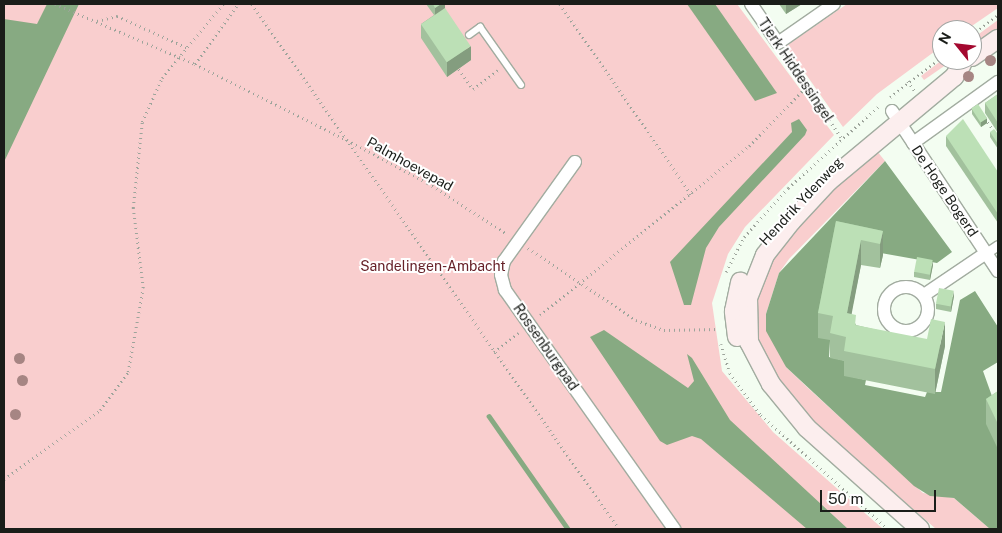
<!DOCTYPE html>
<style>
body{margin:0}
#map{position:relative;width:1002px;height:533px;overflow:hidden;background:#f3fdf1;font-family:"Public Sans",sans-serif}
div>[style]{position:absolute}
.green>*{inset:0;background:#f9cece}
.water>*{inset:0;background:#87aa82}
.stream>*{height:4.5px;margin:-2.25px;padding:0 2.25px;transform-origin:2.25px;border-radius:2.25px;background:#87aa82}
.path>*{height:2.5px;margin-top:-1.25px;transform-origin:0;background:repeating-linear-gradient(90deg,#9da49b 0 1px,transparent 0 5px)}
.roads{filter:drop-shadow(1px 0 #a2aca0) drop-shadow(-1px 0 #a2aca0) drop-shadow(0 1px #a2aca0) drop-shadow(0 -1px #a2aca0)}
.service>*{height:6px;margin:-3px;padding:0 3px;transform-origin:3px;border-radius:3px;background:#fff}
.pedestrian>*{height:9px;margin:-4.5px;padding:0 4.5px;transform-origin:4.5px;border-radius:4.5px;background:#fff}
.minor>*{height:12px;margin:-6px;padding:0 6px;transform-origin:6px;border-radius:6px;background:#fff}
.minor>.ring{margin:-6px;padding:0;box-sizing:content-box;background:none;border:12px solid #fff;border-radius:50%}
.secondary>*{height:18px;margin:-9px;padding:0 9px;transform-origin:9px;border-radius:9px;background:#fceeee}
.trees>*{width:11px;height:11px;margin:-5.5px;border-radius:50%;background:#a68583}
.wall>*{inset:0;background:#a2c19d}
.shaded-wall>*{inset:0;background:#849d7f}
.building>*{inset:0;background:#bce0b6;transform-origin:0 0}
span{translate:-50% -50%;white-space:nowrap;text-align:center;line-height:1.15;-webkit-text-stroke:4px #fff;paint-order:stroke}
.street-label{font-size:14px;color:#1a1d19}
.park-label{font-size:14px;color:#672229}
.frame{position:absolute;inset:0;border:5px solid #1a1d19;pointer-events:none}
.north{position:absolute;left:932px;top:20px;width:50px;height:50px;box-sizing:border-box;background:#fff;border:1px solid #a3a5a3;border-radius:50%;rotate:299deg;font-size:14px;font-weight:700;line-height:20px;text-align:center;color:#1a1d19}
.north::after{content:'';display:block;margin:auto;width:18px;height:22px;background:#a4082f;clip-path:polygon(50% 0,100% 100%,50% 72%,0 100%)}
.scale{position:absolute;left:820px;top:490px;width:116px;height:22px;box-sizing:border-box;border:2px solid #1a1d19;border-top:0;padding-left:6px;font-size:15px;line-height:18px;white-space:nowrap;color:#1a1d19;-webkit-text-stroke:4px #fff;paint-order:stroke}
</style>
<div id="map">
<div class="green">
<div style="clip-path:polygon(4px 4px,737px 4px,834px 135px,745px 227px,728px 254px,712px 303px,722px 371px,773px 432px,883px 529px,4px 529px)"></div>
<div style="clip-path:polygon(847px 4px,998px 4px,998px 8px,966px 30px,942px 30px,942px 46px,877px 94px,843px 127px,786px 46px)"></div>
<div style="clip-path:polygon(998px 20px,998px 29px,972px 47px,972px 39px)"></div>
<div style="clip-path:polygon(942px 60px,953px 60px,924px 80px,921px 76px)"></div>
<div style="clip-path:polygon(873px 146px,885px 161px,789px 259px,779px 273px,766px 314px,786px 367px,808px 388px,923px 493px,954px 498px,990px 529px,936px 529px,813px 422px,778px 383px,752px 331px,760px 277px,796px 223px)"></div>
</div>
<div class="water">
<div style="clip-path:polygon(47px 4px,79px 4px,4px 162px,4px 19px,37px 24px)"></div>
<div style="clip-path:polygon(687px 4px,715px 4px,777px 93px,755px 101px)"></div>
<div style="clip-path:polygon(799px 119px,807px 130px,805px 135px,719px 227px,706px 248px,691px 305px,684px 305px,670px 262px,792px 132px,791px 123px)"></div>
<div style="clip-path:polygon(885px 161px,952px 252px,937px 263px,836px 245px,829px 357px,846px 361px,844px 375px,866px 380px,865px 385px,925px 397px,927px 392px,941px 392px,960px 300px,975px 291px,998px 327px,998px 362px,983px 371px,998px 413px,998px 529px,990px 529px,954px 498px,930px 496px,914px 486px,786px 367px,766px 331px,766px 314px,779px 273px)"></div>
<div style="clip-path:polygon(604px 330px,688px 388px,694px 381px,687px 354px,692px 358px,730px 420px,848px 529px,807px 529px,701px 439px,692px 436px,667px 445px,660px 441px,590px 337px)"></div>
</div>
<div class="stream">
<div style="left:489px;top:416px;width:138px;rotate:55deg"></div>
</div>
<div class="path">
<div style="left:55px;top:4px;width:152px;rotate:23.2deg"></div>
<div style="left:195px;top:64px;width:170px;rotate:26.6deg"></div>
<div style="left:347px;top:140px;width:92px;rotate:28deg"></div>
<div style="left:428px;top:183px;width:94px;rotate:32.8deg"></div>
<div style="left:252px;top:4px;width:641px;rotate:55.04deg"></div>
<div style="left:560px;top:4px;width:231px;rotate:55.4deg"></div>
<div style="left:97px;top:21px;width:21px;rotate:-14deg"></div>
<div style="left:117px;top:16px;width:78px;rotate:24.3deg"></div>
<div style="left:972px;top:35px;width:33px;rotate:-38deg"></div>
<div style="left:784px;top:54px;width:101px;rotate:55.5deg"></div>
<div style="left:195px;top:64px;width:74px;rotate:-54.4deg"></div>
<div style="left:459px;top:69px;width:24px;rotate:55deg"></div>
<div style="left:473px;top:89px;width:31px;rotate:-37deg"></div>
<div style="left:908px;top:81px;width:12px;rotate:55deg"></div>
<div style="left:890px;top:97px;width:66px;rotate:-37.6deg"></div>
<div style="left:985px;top:118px;width:22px;rotate:54deg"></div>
<div style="left:528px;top:248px;width:130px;rotate:33.7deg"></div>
<div style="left:636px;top:320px;width:30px;rotate:20deg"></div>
<div style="left:664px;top:330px;width:55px;rotate:-1deg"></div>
<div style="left:726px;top:272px;width:39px;rotate:-63deg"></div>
<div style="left:744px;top:237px;width:66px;rotate:-48.1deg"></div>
<div style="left:788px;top:188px;width:124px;rotate:-42.1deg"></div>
<div style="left:540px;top:315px;width:269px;rotate:-39deg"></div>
<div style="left:749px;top:146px;width:82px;rotate:-46deg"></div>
<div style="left:721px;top:344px;width:30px;rotate:73deg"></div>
<div style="left:730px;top:373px;width:52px;rotate:53.6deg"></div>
<div style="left:761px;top:415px;width:171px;rotate:41.9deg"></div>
<div style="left:494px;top:352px;width:31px;rotate:-38deg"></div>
<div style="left:4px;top:479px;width:118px;rotate:-35.7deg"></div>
<div style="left:100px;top:410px;width:47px;rotate:-53.6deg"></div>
<div style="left:128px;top:372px;width:85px;rotate:-79.9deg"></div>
<div style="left:143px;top:288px;width:81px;rotate:-97.1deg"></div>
<div style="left:133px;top:208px;width:86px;rotate:-84deg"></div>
<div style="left:142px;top:122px;width:48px;rotate:-65.6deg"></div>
<div style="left:162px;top:78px;width:96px;rotate:-50.5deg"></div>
</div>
<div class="roads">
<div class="service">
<div style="left:469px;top:35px;width:14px;rotate:-36deg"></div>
<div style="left:480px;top:27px;width:71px;rotate:54.7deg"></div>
</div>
<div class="pedestrian">
<div style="left:986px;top:253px;width:14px;rotate:-34deg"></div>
</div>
<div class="minor">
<div style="left:751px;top:4px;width:47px;rotate:55.3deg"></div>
<div style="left:778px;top:43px;width:68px;rotate:-34.9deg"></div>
<div style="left:892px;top:111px;width:192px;rotate:56.5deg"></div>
<div style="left:913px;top:143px;width:105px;rotate:-35.7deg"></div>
<div style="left:575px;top:162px;width:122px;rotate:125.6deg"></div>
<div style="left:504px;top:261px;width:14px;rotate:102deg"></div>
<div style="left:501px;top:275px;width:16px;rotate:75deg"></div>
<div style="left:505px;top:290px;width:293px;rotate:54.7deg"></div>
<div class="ring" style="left:884px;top:287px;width:32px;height:32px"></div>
<div style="left:924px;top:295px;width:75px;rotate:-34.1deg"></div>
</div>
<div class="secondary">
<div style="left:972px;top:57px;width:32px;rotate:-35deg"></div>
<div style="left:737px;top:337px;width:26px;rotate:-97deg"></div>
<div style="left:734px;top:311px;width:30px;rotate:-78deg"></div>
<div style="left:920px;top:529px;width:152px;rotate:-138.2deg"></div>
<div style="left:807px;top:428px;width:57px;rotate:-129.3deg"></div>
<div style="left:771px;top:384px;width:47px;rotate:-117.6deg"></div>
<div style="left:749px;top:342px;width:44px;rotate:-91.3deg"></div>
<div style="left:748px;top:298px;width:46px;rotate:-68.4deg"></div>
<div style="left:765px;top:255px;width:42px;rotate:-51.8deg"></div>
<div style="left:791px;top:222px;width:56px;rotate:-47.2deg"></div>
<div style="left:829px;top:181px;width:163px;rotate:-39.8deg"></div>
<div style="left:954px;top:77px;width:15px;rotate:-58deg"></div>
</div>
</div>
<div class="trees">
<div style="left:990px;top:60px"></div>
<div style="left:968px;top:76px"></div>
<div style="left:19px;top:358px"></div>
<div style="left:22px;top:380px"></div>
<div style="left:15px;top:414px"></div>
</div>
<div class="wall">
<div style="clip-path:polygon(426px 4px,445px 4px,445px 9px,471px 60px,447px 77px,421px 38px,421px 24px,434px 15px)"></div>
<div style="clip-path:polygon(779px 4px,802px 4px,786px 14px)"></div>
<div style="clip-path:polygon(998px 94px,998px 133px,985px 113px,985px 103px)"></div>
<div style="clip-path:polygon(972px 109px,987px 123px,981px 127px,972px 114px)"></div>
<div style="clip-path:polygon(990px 132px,998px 134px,998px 149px,990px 137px)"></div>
<div style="clip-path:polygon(946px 136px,998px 172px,998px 223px,946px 146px)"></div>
<div style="clip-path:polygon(836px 221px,883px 231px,883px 255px,880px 268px,861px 265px,851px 314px,856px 325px,945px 346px,935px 394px,844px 376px,844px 361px,830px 358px,830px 340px,818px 338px,818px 313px)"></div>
<div style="clip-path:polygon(933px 265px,930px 280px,914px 277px,914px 272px)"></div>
<div style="clip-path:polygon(954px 296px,951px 312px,936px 309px,936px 304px)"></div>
<div style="clip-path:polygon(998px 391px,998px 447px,997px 447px,986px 424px,986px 399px)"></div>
</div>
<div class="shaded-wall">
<div style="clip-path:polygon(441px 4px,445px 4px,445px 11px,435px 17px,435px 8px)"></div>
<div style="clip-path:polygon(788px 4px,802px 4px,786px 14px,786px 5px)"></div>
<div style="clip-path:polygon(471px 46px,471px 60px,447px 77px,447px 62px)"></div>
<div style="clip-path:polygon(987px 118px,987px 123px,981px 127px,981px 122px)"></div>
<div style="clip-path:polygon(883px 231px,883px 255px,880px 268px,880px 244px)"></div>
<div style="clip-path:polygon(861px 240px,861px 265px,847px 338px,847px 313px)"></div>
<div style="clip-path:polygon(933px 260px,933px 265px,930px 280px,930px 275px)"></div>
<div style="clip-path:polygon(954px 291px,954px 296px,951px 312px,951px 307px)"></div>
<div style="clip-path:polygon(945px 322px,945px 346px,935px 394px,935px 369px)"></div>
</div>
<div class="building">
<div style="clip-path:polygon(433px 4px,441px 4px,435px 8px)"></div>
<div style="left:445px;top:8px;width:46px;height:29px;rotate:56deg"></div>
<div style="clip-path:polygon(998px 94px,998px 123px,985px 103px)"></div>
<div style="left:978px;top:104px;width:17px;height:8px;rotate:57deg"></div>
<div style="clip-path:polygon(963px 119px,998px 172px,998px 214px,946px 136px)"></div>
<div style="clip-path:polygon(994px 129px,998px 134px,998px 144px,990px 132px)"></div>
<div style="clip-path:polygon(836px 221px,883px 231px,880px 244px,861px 240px,847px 313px,856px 315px,855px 325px,927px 339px,931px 319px,945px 322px,935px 369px,844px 351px,846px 337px,830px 333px,833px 316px,818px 313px)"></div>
<div style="left:917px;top:257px;width:16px;height:15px;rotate:11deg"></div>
<div style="left:939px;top:288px;width:15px;height:16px;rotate:11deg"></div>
<div style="clip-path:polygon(998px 391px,998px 423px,997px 422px,986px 399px)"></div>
</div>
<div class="street-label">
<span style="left:796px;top:70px;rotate:56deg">Tjerk Hiddessingel</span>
<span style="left:410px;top:164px;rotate:29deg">Palmhoevepad</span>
<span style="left:945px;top:191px;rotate:56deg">De Hoge Bogerd</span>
<span style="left:801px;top:201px;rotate:-47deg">Hendrik Ydenweg</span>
<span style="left:546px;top:347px;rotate:55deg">Rossenburgpad</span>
</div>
<div class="park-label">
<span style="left:433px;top:266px">Sandelingen-Ambacht</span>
</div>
<div class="frame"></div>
<div class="north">N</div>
<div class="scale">50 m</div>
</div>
